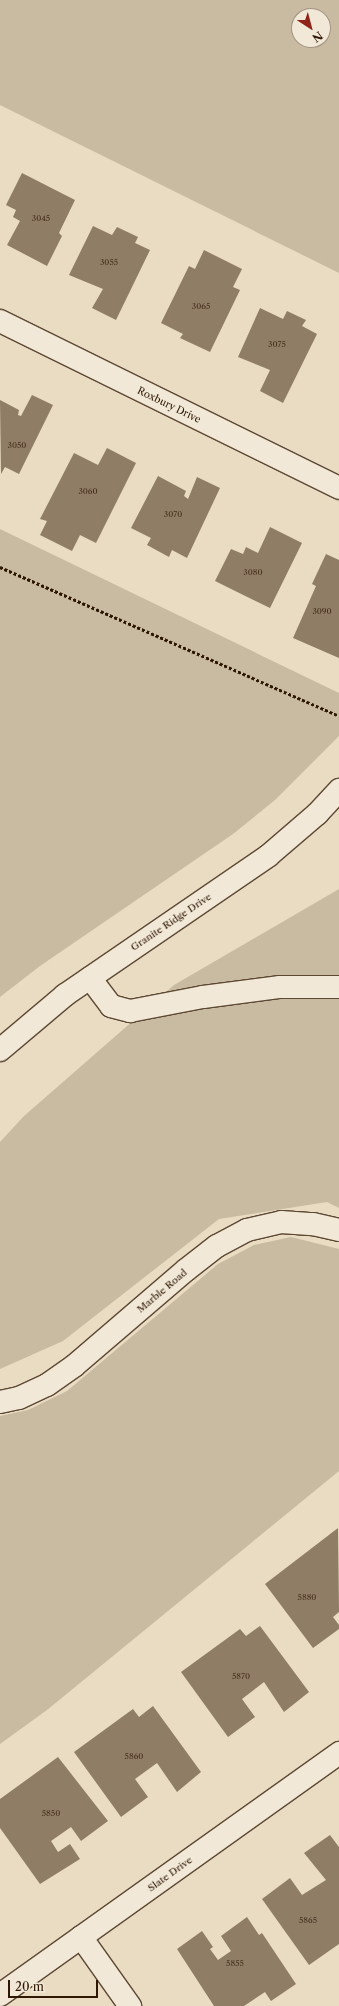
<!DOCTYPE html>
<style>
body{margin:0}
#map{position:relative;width:339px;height:2006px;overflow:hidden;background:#e9dcc2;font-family:"Libre Caslon Text",serif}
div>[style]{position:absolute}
.green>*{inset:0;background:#c9bba2}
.building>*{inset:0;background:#8f7d66}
.path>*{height:2.5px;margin-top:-1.25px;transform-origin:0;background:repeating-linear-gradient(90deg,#2e1703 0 3px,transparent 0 5px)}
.roads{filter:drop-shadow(1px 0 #5d4833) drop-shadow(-1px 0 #5d4833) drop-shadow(0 1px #5d4833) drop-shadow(0 -1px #5d4833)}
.minor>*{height:22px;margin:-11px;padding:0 11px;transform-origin:11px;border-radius:11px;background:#f1e8d7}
span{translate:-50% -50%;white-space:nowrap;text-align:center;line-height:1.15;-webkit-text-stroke:3px #f1e8d7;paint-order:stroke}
.number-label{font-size:8px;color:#46301c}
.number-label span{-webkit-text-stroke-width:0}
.street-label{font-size:10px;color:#2e1703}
.north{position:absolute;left:291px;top:8px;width:40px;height:40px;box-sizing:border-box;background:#f1e8d7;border:1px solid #a39482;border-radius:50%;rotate:144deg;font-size:11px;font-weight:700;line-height:16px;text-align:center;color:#2e1703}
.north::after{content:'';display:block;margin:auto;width:14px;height:18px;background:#8f2418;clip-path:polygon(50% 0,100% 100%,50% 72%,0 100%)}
.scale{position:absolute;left:8px;top:1980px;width:90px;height:18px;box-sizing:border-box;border:2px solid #2e1703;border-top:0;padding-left:5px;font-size:12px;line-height:14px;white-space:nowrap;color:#2e1703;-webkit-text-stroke:3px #f1e8d7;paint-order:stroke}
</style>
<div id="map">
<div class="green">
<div style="clip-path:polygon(evenodd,0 0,339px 0,339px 273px,0 105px,0 0,299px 16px,323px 16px,323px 40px,299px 40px,299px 16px)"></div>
<div style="clip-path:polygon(0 529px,339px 693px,339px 736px,275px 800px,233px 834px,40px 966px,0 997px)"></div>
<div style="clip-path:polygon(339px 889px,339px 1208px,327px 1202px,219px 1219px,63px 1341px,0 1369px,0 1142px,24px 1116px,174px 985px)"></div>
<div style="clip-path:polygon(291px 1237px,339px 1249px,339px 1471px,47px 1710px,0 1744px,0 1416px,28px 1410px,67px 1391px,218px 1264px,254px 1245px)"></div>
</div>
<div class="building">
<div style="clip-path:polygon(22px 173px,75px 200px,59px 233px,62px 236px,47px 266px,7px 245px,20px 221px,13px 217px,16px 210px,6px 205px)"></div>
<div style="clip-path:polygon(93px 226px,112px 235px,117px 227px,138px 237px,135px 243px,150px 250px,116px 320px,92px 308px,103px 289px,69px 275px)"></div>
<div style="clip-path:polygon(204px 250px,242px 269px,233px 287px,240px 290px,210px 352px,180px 338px,183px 334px,161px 323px,189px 266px,195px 269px)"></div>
<div style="clip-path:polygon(260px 308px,283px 319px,287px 311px,306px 320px,302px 326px,317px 334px,283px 403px,260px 391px,270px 370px,238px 357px)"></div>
<div style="clip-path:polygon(32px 395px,53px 405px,19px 474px,5px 467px,1px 474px,0 400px,19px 410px,18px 415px,21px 416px)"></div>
<div style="clip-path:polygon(107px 448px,136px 463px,96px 543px,80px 535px,72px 551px,40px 535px,47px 521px,40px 519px,74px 453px,98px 465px)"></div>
<div style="clip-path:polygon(158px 476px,186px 491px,184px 496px,188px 499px,197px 477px,220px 488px,187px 558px,172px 550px,169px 557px,147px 545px,151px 538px,131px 528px)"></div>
<div style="clip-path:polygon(270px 527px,302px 543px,270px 608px,215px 581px,231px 549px,243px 554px,246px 547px,258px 553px)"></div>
<div style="clip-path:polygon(326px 554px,339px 560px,339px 658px,293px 638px,316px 586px,312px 584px)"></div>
<div style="clip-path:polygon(338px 1528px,339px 1612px,333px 1617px,339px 1625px,339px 1629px,313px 1648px,265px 1584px)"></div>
<div style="clip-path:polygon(260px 1626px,309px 1692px,284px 1712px,264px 1682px,242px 1699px,255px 1717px,228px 1737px,181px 1672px,240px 1629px,246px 1636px)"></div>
<div style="clip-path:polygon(153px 1706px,201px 1772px,177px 1792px,157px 1763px,135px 1779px,148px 1797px,121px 1817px,74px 1752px,133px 1709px,139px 1717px)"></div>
<div style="clip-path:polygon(58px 1757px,108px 1821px,81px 1841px,71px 1827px,51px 1841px,58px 1852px,70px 1844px,80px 1859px,40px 1884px,0 1828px,0 1799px)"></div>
<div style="clip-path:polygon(330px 1835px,339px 1847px,339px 1944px,309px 1965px,262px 1899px,290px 1878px,302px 1895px,326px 1880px,304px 1853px)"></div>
<div style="clip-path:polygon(247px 1917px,259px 1935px,262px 1933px,296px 1984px,271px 2001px,265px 1992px,244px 2006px,214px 2006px,177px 1949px,202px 1931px,213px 1947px,210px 1949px,218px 1960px,231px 1951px,221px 1936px)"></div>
</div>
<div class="path">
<div style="left:0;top:567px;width:370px;rotate:23.7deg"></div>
</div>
<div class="roads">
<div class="minor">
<div style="left:0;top:321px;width:378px;rotate:26.2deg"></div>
<div style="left:90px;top:978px;width:35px;rotate:53deg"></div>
<div style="left:111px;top:1006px;width:20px;rotate:15deg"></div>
<div style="left:130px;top:1011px;width:74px;rotate:-10.9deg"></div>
<div style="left:203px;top:997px;width:78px;rotate:-7.4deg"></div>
<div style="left:280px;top:987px;width:59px"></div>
<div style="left:0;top:1050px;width:85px;rotate:-40.2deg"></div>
<div style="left:65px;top:995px;width:246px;rotate:-34.4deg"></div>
<div style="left:268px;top:856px;width:65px;rotate:-40.6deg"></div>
<div style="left:317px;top:814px;width:33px;rotate:-47deg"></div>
<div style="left:0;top:1402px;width:19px;rotate:-12deg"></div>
<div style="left:19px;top:1398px;width:31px;rotate:-25deg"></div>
<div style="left:47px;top:1385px;width:33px;rotate:-35deg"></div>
<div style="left:74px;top:1366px;width:148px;rotate:-40.6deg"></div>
<div style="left:186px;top:1270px;width:39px;rotate:-38deg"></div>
<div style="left:217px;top:1246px;width:34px;rotate:-28deg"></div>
<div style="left:247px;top:1230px;width:35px;rotate:-13deg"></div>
<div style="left:281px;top:1222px;width:32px;rotate:4deg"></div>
<div style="left:313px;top:1224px;width:27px;rotate:13deg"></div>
<div style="left:81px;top:1937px;width:85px;rotate:54.6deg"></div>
<div style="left:0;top:1995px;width:417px;rotate:-35.5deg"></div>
</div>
</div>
<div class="number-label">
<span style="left:41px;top:219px">3045</span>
<span style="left:109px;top:263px">3055</span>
<span style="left:201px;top:307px">3065</span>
<span style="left:277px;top:345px">3075</span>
<span style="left:17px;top:446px">3050</span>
<span style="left:88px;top:492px">3060</span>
<span style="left:173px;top:515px">3070</span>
<span style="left:253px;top:573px">3080</span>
<span style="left:322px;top:612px">3090</span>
<span style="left:307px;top:1598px">5880</span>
<span style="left:241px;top:1677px">5870</span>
<span style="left:134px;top:1757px">5860</span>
<span style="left:51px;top:1814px">5850</span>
<span style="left:308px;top:1921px">5865</span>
<span style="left:235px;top:1964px">5855</span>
</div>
<div class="street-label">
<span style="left:169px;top:405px;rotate:26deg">Roxbury Drive</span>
<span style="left:171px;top:922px;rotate:-34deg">Granite Ridge Drive</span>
<span style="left:162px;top:1291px;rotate:-40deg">Marble Road</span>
<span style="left:170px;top:1874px;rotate:-36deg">Slate Drive</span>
</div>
<div class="north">N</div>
<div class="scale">20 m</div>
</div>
